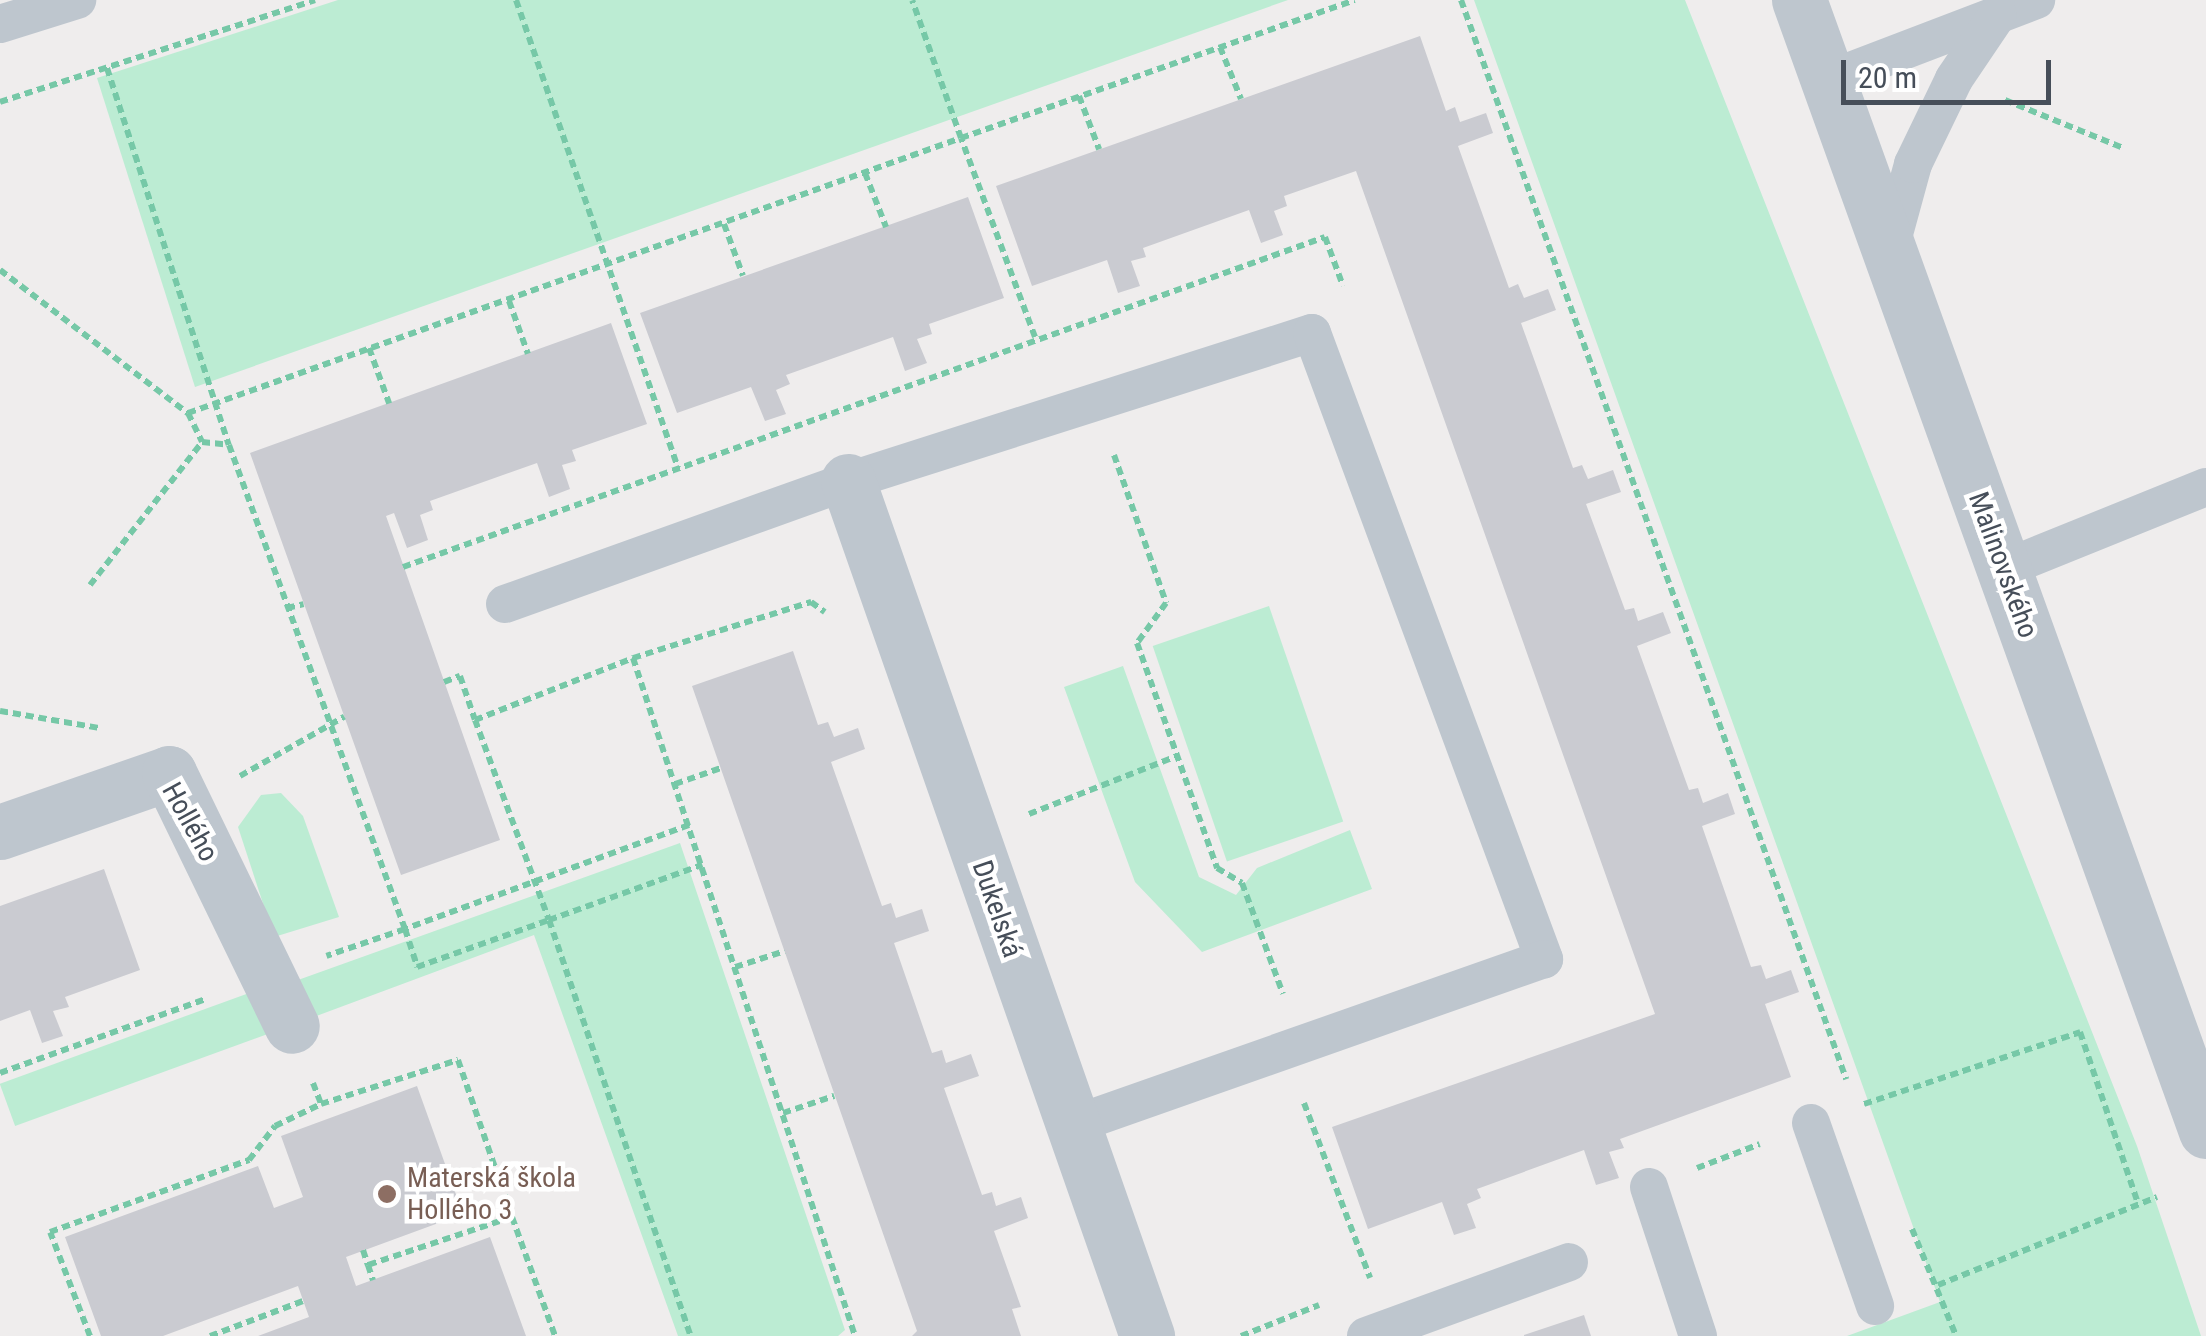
<!DOCTYPE html>
<meta charset="utf-8">
<style>
body{margin:0}
#map{position:relative;width:2206px;height:1336px;overflow:hidden;background:#efeded;font-family:"Roboto Condensed",sans-serif}
div>[style]{position:absolute}
.green>*{inset:0;background:#bcecd3;transform-origin:0 0}
.building>*{inset:0;background:#cacbd1}
.path>*{height:6px;margin-top:-3px;transform-origin:0;background:repeating-linear-gradient(90deg,#76c8a7 0 8px,transparent 0 13px)}
.lane>*{height:38px;margin:-19px;padding:0 19px;transform-origin:19px;border-radius:19px;background:#bec6ce}
.street>*{height:55px;margin:-27.5px;padding:0 27.5px;transform-origin:27.5px;border-radius:27.5px;background:#bec6ce}
.dots>*{width:28px;height:28px;translate:-50% -50%;box-sizing:border-box;border:5px solid #fff;border-radius:50%}
span{translate:-50% -50%;white-space:nowrap;text-align:center;line-height:1.15;-webkit-text-stroke:9px #fff;paint-order:stroke}
.street-label{font-size:28px;color:#464e59}
.education-label{font-size:28px;color:#785e54}
.left{translate:0 -50%;text-align:left}
.scale{position:absolute;left:1841px;top:60px;width:210px;height:45px;box-sizing:border-box;border:5px solid #464e59;border-top:0;padding-left:12px;font-size:30px;line-height:35px;white-space:nowrap;color:#464e59;-webkit-text-stroke:8px #fff;paint-order:stroke}
</style>
<div id="map">
<div class="green">
<div style="clip-path:polygon(338px 0,1288px 0,195px 387px,97px 78px)"></div>
<div style="clip-path:polygon(1474px 0,1685px 0,2137px 1146px,2201px 1336px,1847px 1336px,1940px 1302px)"></div>
<div style="left:1269px;top:606px;width:228px;height:123px;rotate:71deg"></div>
<div style="clip-path:polygon(1123px 666px,1199px 877px,1236px 895px,1257px 868px,1350px 830px,1372px 889px,1202px 952px,1135px 882px,1064px 687px)"></div>
<div style="clip-path:polygon(281px 793px,303px 816px,339px 917px,274px 937px,238px 827px,261px 795px)"></div>
<div style="clip-path:polygon(680px 843px,845px 1330px,838px 1336px,678px 1336px,534px 935px,311px 1018px,298px 980px)"></div>
<div style="left:260px;top:989px;width:45px;height:277px;rotate:70deg"></div>
</div>
<div class="building">
<div style="clip-path:polygon(1420px 36px,1446px 111px,1455px 107px,1460px 122px,1486px 113px,1493px 133px,1458px 146px,1509px 288px,1518px 284px,1524px 298px,1548px 289px,1556px 310px,1521px 323px,1573px 468px,1582px 465px,1588px 479px,1613px 470px,1621px 492px,1586px 504px,1625px 610px,1634px 608px,1638px 621px,1663px 612px,1671px 633px,1637px 646px,1689px 790px,1698px 788px,1703px 803px,1728px 793px,1735px 814px,1702px 826px,1751px 967px,1761px 965px,1766px 979px,1791px 970px,1799px 992px,1765px 1004px,1791px 1077px,1620px 1139px,1624px 1148px,1609px 1152px,1619px 1178px,1596px 1185px,1584px 1150px,1477px 1189px,1481px 1198px,1467px 1204px,1476px 1228px,1454px 1235px,1442px 1202px,1368px 1229px,1332px 1127px,1655px 1014px,1356px 171px,1284px 196px,1287px 206px,1274px 211px,1283px 235px,1261px 243px,1249px 210px,1143px 248px,1146px 257px,1131px 261px,1140px 286px,1118px 293px,1107px 260px,1032px 286px,996px 186px)"></div>
<div style="clip-path:polygon(968px 197px,1004px 298px,929px 324px,932px 334px,917px 339px,927px 363px,905px 371px,893px 337px,786px 375px,790px 384px,776px 390px,786px 414px,765px 421px,751px 387px,677px 413px,640px 313px)"></div>
<div style="clip-path:polygon(611px 323px,647px 424px,572px 450px,576px 461px,562px 465px,570px 489px,549px 497px,537px 463px,430px 501px,433px 510px,420px 515px,428px 540px,407px 548px,394px 513px,386px 516px,500px 840px,401px 875px,250px 453px)"></div>
<div style="clip-path:polygon(793px 651px,818px 725px,828px 722px,834px 737px,858px 728px,865px 749px,831px 762px,882px 906px,891px 903px,896px 918px,922px 909px,929px 931px,894px 943px,932px 1053px,942px 1050px,946px 1063px,971px 1054px,979px 1076px,944px 1088px,982px 1195px,992px 1192px,996px 1206px,1021px 1197px,1028px 1218px,994px 1231px,1021px 1307px,1012px 1309px,1021px 1336px,912px 1336px,917px 1331px,692px 686px)"></div>
<div style="clip-path:polygon(104px 869px,140px 970px,65px 997px,69px 1007px,53px 1011px,63px 1036px,42px 1043px,30px 1010px,0 1021px,0 906px)"></div>
<div style="clip-path:polygon(417px 1086px,463px 1214px,346px 1257px,356px 1286px,490px 1237px,526px 1336px,258px 1336px,309px 1317px,298px 1286px,163px 1336px,101px 1336px,65px 1237px,258px 1166px,274px 1208px,303px 1197px,281px 1136px)"></div>
<div style="clip-path:polygon(1584px 1315px,1591px 1336px,1524px 1336px,1524px 1335px)"></div>
</div>
<div class="path">
<div style="left:516px;top:0;width:495px;rotate:70.9deg"></div>
<div style="left:1461px;top:0;width:1146px;rotate:70.36deg"></div>
<div style="left:1220px;top:47px;width:56px;rotate:68deg"></div>
<div style="left:107px;top:68px;width:396px;rotate:72.1deg"></div>
<div style="left:1079px;top:96px;width:57px;rotate:69.3deg"></div>
<div style="left:2005px;top:100px;width:127px;rotate:22.1deg"></div>
<div style="left:0;top:102px;width:331px;rotate:-17.9deg"></div>
<div style="left:865px;top:173px;width:58px;rotate:68.7deg"></div>
<div style="left:724px;top:224px;width:55px;rotate:69.9deg"></div>
<div style="left:0;top:270px;width:236px;rotate:37.3deg"></div>
<div style="left:188px;top:413px;width:32px;rotate:64deg"></div>
<div style="left:202px;top:442px;width:27px;rotate:6deg"></div>
<div style="left:229px;top:445px;width:515px;rotate:70.02deg"></div>
<div style="left:405px;top:929px;width:83px;rotate:161.1deg"></div>
<div style="left:509px;top:301px;width:56px;rotate:70.3deg"></div>
<div style="left:1035px;top:337px;width:212px;rotate:-110.4deg"></div>
<div style="left:961px;top:138px;width:417px;rotate:-19.3deg"></div>
<div style="left:369px;top:348px;width:59px;rotate:70deg"></div>
<div style="left:188px;top:413px;width:820px;rotate:-19.58deg"></div>
<div style="left:961px;top:138px;width:146px;rotate:-109.5deg"></div>
<div style="left:1114px;top:455px;width:157px;rotate:70.6deg"></div>
<div style="left:1166px;top:603px;width:49px;rotate:125.9deg"></div>
<div style="left:1137px;top:643px;width:239px;rotate:70.4deg"></div>
<div style="left:1217px;top:868px;width:29px;rotate:31deg"></div>
<div style="left:1242px;top:883px;width:118px;rotate:69.7deg"></div>
<div style="left:403px;top:567px;width:979px;rotate:-19.69deg"></div>
<div style="left:1325px;top:237px;width:52px;rotate:69.8deg"></div>
<div style="left:90px;top:585px;width:182px;rotate:-51.9deg"></div>
<div style="left:287px;top:608px;width:17px;rotate:-13deg"></div>
<div style="left:633px;top:658px;width:713px;rotate:71.87deg"></div>
<div style="left:444px;top:682px;width:17px;rotate:-21deg"></div>
<div style="left:460px;top:676px;width:46px;rotate:71.2deg"></div>
<div style="left:475px;top:720px;width:170px;rotate:-21.4deg"></div>
<div style="left:633px;top:658px;width:187px;rotate:-17.5deg"></div>
<div style="left:811px;top:602px;width:17px;rotate:36deg"></div>
<div style="left:0;top:711px;width:100px;rotate:9.7deg"></div>
<div style="left:475px;top:720px;width:213px;rotate:69.7deg"></div>
<div style="left:549px;top:920px;width:163px;rotate:-19.8deg"></div>
<div style="left:240px;top:776px;width:120px;rotate:-29.6deg"></div>
<div style="left:675px;top:784px;width:49px;rotate:-19.2deg"></div>
<div style="left:1029px;top:814px;width:159px;rotate:-21.4deg"></div>
<div style="left:689px;top:825px;width:302px;rotate:159.9deg"></div>
<div style="left:405px;top:929px;width:40px;rotate:72deg"></div>
<div style="left:417px;top:967px;width:140px;rotate:-19.6deg"></div>
<div style="left:549px;top:920px;width:440px;rotate:71.2deg"></div>
<div style="left:735px;top:967px;width:52px;rotate:-17.7deg"></div>
<div style="left:0;top:1073px;width:219px;rotate:-19.8deg"></div>
<div style="left:313px;top:1083px;width:22px;rotate:69deg"></div>
<div style="left:321px;top:1104px;width:144px;rotate:-17.8deg"></div>
<div style="left:458px;top:1060px;width:166px;rotate:71deg"></div>
<div style="left:512px;top:1217px;width:152px;rotate:161.6deg"></div>
<div style="left:368px;top:1265px;width:16px;rotate:72deg"></div>
<div style="left:1304px;top:1103px;width:187px;rotate:69.3deg"></div>
<div style="left:1864px;top:1104px;width:228px;rotate:-18.4deg"></div>
<div style="left:2080px;top:1032px;width:181px;rotate:71.3deg"></div>
<div style="left:783px;top:1113px;width:54px;rotate:-18.4deg"></div>
<div style="left:1697px;top:1168px;width:67px;rotate:-20.9deg"></div>
<div style="left:512px;top:1217px;width:127px;rotate:70.1deg"></div>
<div style="left:1912px;top:1229px;width:116px;rotate:67.6deg"></div>
<div style="left:363px;top:1250px;width:16px;rotate:72deg"></div>
<div style="left:1938px;top:1285px;width:236px;rotate:-21.9deg"></div>
<div style="left:90px;top:1336px;width:111px;rotate:-111deg"></div>
<div style="left:50px;top:1232px;width:212px;rotate:-19.9deg"></div>
<div style="left:249px;top:1160px;width:43px;rotate:-52.6deg"></div>
<div style="left:275px;top:1126px;width:51px;rotate:-25.6deg"></div>
<div style="left:210px;top:1336px;width:99px;rotate:-20.6deg"></div>
<div style="left:1241px;top:1336px;width:84px;rotate:-21.7deg"></div>
</div>
<div class="lane">
<div style="left:0;top:24px;width:81px;rotate:-17.3deg"></div>
<div style="left:1827px;top:80px;width:224px;rotate:-20.9deg"></div>
<div style="left:1889px;top:252px;width:91px;rotate:-74.7deg"></div>
<div style="left:1913px;top:164px;width:94px;rotate:-64.2deg"></div>
<div style="left:1954px;top:79px;width:78px;rotate:-55.9deg"></div>
<div style="left:2003px;top:569px;width:219px;rotate:-22deg"></div>
<div style="left:505px;top:604px;width:364px;rotate:-19.7deg"></div>
<div style="left:848px;top:481px;width:487px;rotate:-17.7deg"></div>
<div style="left:1312px;top:333px;width:668px;rotate:69.66deg"></div>
<div style="left:1544px;top:959px;width:499px;rotate:160.6deg"></div>
<div style="left:1811px;top:1123px;width:194px;rotate:70.7deg"></div>
<div style="left:1649px;top:1187px;width:157px;rotate:71.8deg"></div>
<div style="left:1366px;top:1336px;width:216px;rotate:-20deg"></div>
</div>
<div class="street">
<div style="left:1799px;top:0;width:1202px;rotate:70.21deg"></div>
<div style="left:848px;top:481px;width:906px;rotate:70.72deg"></div>
<div style="left:0;top:832px;width:179px;rotate:-19.2deg"></div>
<div style="left:169px;top:773px;width:281px;rotate:64.1deg"></div>
</div>
<div class="dots">
<div style="left:387px;top:1194px;background:#8d6e63"></div>
</div>
<div class="street-label">
<span style="left:2003px;top:565px;rotate:70deg">Malinovského</span>
<span style="left:190px;top:822px;rotate:61deg">Hollého</span>
<span style="left:997px;top:909px;rotate:71deg">Dukelská</span>
</div>
<div class="education-label">
<span class="left" style="left:407px;top:1194px">Materská škola<br>Hollého 3</span>
</div>
<div class="scale">20 m</div>
</div>
